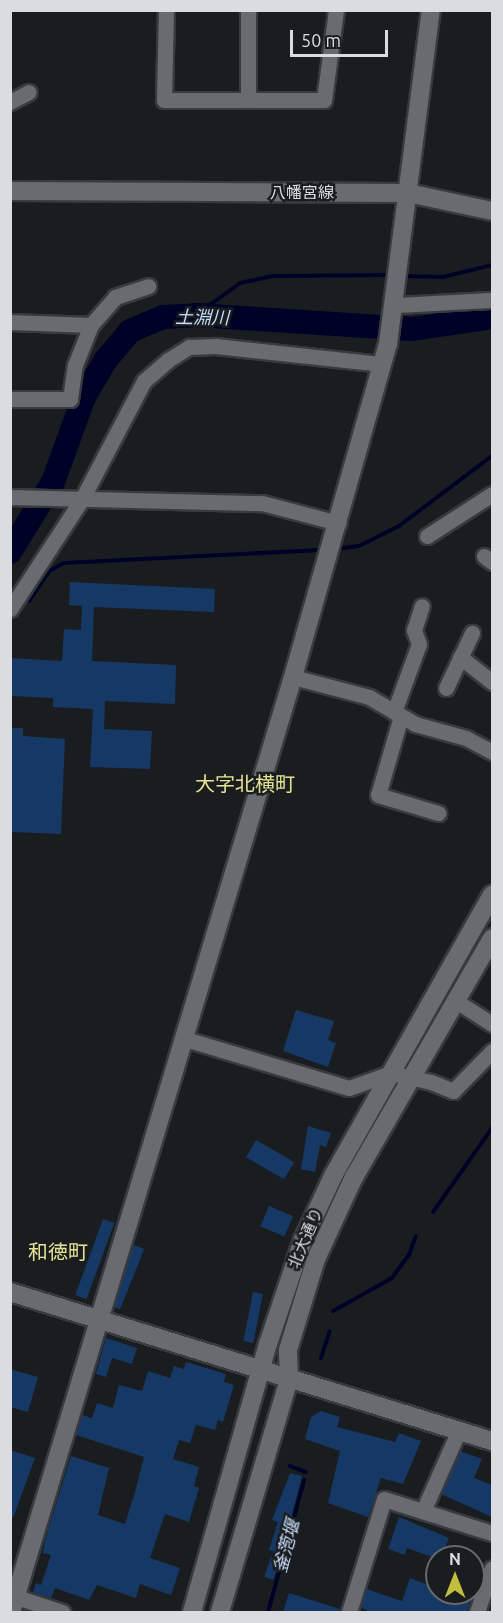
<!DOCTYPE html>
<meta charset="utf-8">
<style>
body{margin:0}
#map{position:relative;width:503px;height:1623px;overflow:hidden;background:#1a1d20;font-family:Ubuntu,"Noto Sans JP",sans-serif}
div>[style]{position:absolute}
.stream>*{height:4px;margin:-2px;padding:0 2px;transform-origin:2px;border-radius:2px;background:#000127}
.river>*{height:24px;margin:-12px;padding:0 12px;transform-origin:12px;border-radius:12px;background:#000127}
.building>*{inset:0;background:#163865;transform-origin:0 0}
.roads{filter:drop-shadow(2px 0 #383a3d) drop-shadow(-2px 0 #383a3d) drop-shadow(0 2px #383a3d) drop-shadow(0 -2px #383a3d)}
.street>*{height:15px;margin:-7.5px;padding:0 7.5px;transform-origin:7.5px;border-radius:7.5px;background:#686b6f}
.secondary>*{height:18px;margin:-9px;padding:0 9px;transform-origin:9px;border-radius:9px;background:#686b6f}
span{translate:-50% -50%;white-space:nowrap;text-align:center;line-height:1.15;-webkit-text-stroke:5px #1a1d20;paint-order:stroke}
.street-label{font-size:16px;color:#dbdcdf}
.water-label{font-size:18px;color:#c6dcf9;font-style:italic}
.quarter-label{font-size:20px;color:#e6e394}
.frame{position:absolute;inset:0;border:12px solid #dbdcdf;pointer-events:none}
.north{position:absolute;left:425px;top:1545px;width:60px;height:60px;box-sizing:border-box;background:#1a1d20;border:2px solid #67696c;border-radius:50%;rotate:0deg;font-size:16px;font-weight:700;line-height:24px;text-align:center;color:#dbdcdf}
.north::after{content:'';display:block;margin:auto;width:21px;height:27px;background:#c4bd3e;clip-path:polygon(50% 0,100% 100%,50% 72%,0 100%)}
.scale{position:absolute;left:290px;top:30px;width:98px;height:27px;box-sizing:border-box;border:3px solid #dbdcdf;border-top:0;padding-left:8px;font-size:18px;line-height:21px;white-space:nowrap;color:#dbdcdf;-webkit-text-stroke:4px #1a1d20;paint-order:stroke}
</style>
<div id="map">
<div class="stream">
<div style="left:402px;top:276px;width:41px;rotate:1.4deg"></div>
<div style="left:443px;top:277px;width:50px;rotate:-13.8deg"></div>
<div style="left:196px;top:315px;width:54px;rotate:-36deg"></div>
<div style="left:240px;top:283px;width:34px;rotate:-12deg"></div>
<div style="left:273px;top:276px;width:118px;rotate:-0.5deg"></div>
<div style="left:335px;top:549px;width:24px;rotate:-7deg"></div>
<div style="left:359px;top:546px;width:45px;rotate:-26.6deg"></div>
<div style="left:399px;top:526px;width:116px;rotate:-37deg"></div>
<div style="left:29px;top:601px;width:36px;rotate:-56deg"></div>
<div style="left:49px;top:571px;width:17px;rotate:-28deg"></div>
<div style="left:64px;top:563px;width:261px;rotate:-2.9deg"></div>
<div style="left:433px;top:1212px;width:103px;rotate:-54.9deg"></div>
<div style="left:333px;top:1311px;width:68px;rotate:-29.2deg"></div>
<div style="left:392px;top:1278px;width:29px;rotate:-54deg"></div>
<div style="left:409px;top:1255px;width:20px;rotate:-70deg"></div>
<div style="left:321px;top:1358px;width:28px;rotate:-72deg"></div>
<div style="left:290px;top:1466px;width:17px;rotate:21deg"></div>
<div style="left:268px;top:1612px;width:137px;rotate:-74.7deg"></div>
</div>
<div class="river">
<div style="left:10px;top:552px;width:82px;rotate:-58.4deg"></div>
<div style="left:53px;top:482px;width:90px;rotate:-70deg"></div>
<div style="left:84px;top:397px;width:42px;rotate:-59.7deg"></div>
<div style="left:105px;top:361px;width:39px;rotate:-50deg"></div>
<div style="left:130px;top:331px;width:36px;rotate:-23deg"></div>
<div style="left:163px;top:317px;width:33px;rotate:-3deg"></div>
<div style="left:196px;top:315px;width:217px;rotate:3.7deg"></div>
<div style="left:413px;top:329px;width:80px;rotate:-8.6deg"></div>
</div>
<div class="building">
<div style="clip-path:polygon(70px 582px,215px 589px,214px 612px,94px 607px,92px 661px,176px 665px,175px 704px,105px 701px,104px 729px,152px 731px,150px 769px,90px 767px,93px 709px,53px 707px,53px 698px,10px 696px,10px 658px,62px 661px,64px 629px,81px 630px,82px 606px,69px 605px)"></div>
<div style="clip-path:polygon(10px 728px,23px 728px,23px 736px,65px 739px,61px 834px,10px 832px)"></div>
<div style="clip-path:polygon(296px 1010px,334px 1021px,328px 1040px,336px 1043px,328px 1067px,283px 1051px)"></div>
<div style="clip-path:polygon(308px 1126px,331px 1133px,326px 1147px,320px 1145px,315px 1172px,301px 1169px)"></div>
<div style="left:256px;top:1140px;width:44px;height:20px;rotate:30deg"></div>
<div style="left:269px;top:1206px;width:26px;height:22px;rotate:23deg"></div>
<div style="left:103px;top:1219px;width:12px;height:81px;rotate:20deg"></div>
<div style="left:134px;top:1245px;width:11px;height:65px;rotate:22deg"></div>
<div style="left:253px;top:1292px;width:10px;height:50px;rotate:11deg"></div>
<div style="clip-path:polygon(106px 1338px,137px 1348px,132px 1364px,112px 1358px,106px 1377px,96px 1374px)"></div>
<div style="clip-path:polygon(186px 1362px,226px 1374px,224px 1382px,234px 1385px,223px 1422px,218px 1420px,215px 1430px,196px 1425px,190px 1443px,179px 1440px,173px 1459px,199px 1467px,194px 1486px,199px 1488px,189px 1522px,165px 1514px,150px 1558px,180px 1568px,171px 1595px,140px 1584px,136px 1598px,97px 1585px,89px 1600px,55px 1588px,51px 1598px,33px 1592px,36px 1583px,41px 1585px,51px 1555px,43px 1553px,45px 1540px,71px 1456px,109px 1468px,98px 1515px,125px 1524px,135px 1492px,144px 1457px,76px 1435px,82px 1415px,92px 1418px,97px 1403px,113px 1408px,119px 1385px,142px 1391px,148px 1371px,170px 1378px,174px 1366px,184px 1369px)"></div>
<div style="clip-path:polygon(10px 1369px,38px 1377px,28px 1412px,10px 1407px)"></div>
<div style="clip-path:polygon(321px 1411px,340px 1417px,337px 1427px,395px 1442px,399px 1433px,421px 1441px,403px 1484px,381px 1478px,368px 1517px,328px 1503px,340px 1451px,305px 1439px,311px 1417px)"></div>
<div style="clip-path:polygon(10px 1450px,35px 1458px,13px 1518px,10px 1517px)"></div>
<div style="clip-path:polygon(460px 1451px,482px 1459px,474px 1478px,492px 1485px,492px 1517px,441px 1494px)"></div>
<div style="clip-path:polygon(290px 1473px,302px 1476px,282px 1554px,269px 1550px,278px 1522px,272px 1520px)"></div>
<div style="clip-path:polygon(399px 1517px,449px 1538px,446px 1546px,472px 1557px,432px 1557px,407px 1548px,405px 1555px,388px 1549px)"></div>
<div style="left:271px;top:1557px;width:9px;height:21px;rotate:18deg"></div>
<div style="clip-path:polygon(410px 1578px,434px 1587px,432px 1593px,473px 1593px,467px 1612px,369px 1612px,361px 1607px,366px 1589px,402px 1601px)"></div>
<div style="clip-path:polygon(289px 1593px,340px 1609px,339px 1612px,283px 1612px)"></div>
</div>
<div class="roads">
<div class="street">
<div style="left:166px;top:10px;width:90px;rotate:91.3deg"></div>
<div style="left:164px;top:100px;width:160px"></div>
<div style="left:324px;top:100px;width:91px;rotate:-82.4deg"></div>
<div style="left:248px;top:100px;width:90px;rotate:-90deg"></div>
<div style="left:10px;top:102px;width:21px;rotate:-28deg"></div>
<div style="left:395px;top:305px;width:97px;rotate:-3deg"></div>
<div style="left:10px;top:322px;width:81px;rotate:2.1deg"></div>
<div style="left:10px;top:399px;width:60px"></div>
<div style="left:70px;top:399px;width:34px;rotate:-82deg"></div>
<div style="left:75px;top:365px;width:43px;rotate:-68.2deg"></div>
<div style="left:91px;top:325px;width:37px;rotate:-49deg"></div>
<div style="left:115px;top:297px;width:35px;rotate:-18deg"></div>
<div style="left:10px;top:497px;width:252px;rotate:1.4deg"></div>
<div style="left:262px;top:503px;width:79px;rotate:14.7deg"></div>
<div style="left:427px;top:536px;width:77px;rotate:-32.9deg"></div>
<div style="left:484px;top:556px;width:10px;rotate:37deg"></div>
<div style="left:10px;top:609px;width:131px;rotate:-56.8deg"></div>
<div style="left:82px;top:499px;width:133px;rotate:-62.3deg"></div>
<div style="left:144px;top:381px;width:32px;rotate:-41deg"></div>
<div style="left:168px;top:360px;width:25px;rotate:-32deg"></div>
<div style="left:189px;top:347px;width:27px;rotate:-2deg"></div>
<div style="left:216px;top:346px;width:167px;rotate:6.2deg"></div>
<div style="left:460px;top:657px;width:41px;rotate:38deg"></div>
<div style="left:293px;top:677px;width:79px;rotate:14.7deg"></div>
<div style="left:369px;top:697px;width:53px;rotate:30.4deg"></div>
<div style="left:415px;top:724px;width:53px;rotate:15.4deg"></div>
<div style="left:466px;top:738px;width:30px;rotate:28deg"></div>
<div style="left:446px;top:688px;width:61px;rotate:-64.7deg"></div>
<div style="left:394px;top:712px;width:72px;rotate:-69.8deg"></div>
<div style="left:419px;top:644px;width:15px;rotate:-110deg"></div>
<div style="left:414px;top:630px;width:25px;rotate:-72deg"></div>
<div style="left:401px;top:716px;width:82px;rotate:106.2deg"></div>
<div style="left:378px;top:795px;width:63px;rotate:16.7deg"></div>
<div style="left:456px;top:1001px;width:43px;rotate:32.6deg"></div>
<div style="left:182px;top:1038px;width:174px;rotate:16.7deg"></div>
<div style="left:349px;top:1088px;width:45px;rotate:-19.7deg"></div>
<div style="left:391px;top:1073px;width:41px;rotate:12.7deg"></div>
<div style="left:431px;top:1082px;width:24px;rotate:22deg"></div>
<div style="left:453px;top:1091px;width:56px;rotate:-45.7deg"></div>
<div style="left:423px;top:1511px;width:89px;rotate:-66deg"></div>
<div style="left:10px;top:1595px;width:55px;rotate:18.1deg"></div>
<div style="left:349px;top:1612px;width:118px;rotate:-72.8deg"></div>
<div style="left:384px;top:1499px;width:113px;rotate:17.5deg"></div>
<div style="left:477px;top:1612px;width:46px;rotate:-71.2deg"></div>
</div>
<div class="secondary">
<div style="left:10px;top:191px;width:398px;rotate:0.3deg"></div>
<div style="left:408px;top:193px;width:86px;rotate:12.1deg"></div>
<div style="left:10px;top:1292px;width:505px;rotate:17.18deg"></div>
<div style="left:11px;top:1612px;width:977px;rotate:-73.22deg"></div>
<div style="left:293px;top:677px;width:346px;rotate:-74.1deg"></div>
<div style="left:388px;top:344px;width:337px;rotate:-82.7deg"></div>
<div style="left:192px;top:1612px;width:279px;rotate:-74.2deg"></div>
<div style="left:268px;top:1344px;width:110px;rotate:-71.4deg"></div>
<div style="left:303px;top:1240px;width:73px;rotate:-64.8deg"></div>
<div style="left:334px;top:1174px;width:321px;rotate:-60.5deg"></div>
<div style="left:220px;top:1612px;width:243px;rotate:-73.5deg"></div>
<div style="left:289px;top:1379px;width:29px;rotate:-92deg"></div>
<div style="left:288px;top:1350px;width:95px;rotate:-72.9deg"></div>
<div style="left:316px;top:1259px;width:88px;rotate:-65.2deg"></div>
<div style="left:353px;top:1179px;width:278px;rotate:-60deg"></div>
</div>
</div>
<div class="street-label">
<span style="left:302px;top:192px">八幡宮線</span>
<span style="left:305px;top:1238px;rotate:-67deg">北大通り</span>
</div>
<div class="water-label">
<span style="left:202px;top:317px;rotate:1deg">土淵川</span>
<span style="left:286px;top:1546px;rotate:-75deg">釜萢堰</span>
</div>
<div class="quarter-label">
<span style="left:245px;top:783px">大字北横町</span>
<span style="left:58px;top:1251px">和徳町</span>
</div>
<div class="frame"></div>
<div class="north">N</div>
<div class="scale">50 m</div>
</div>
